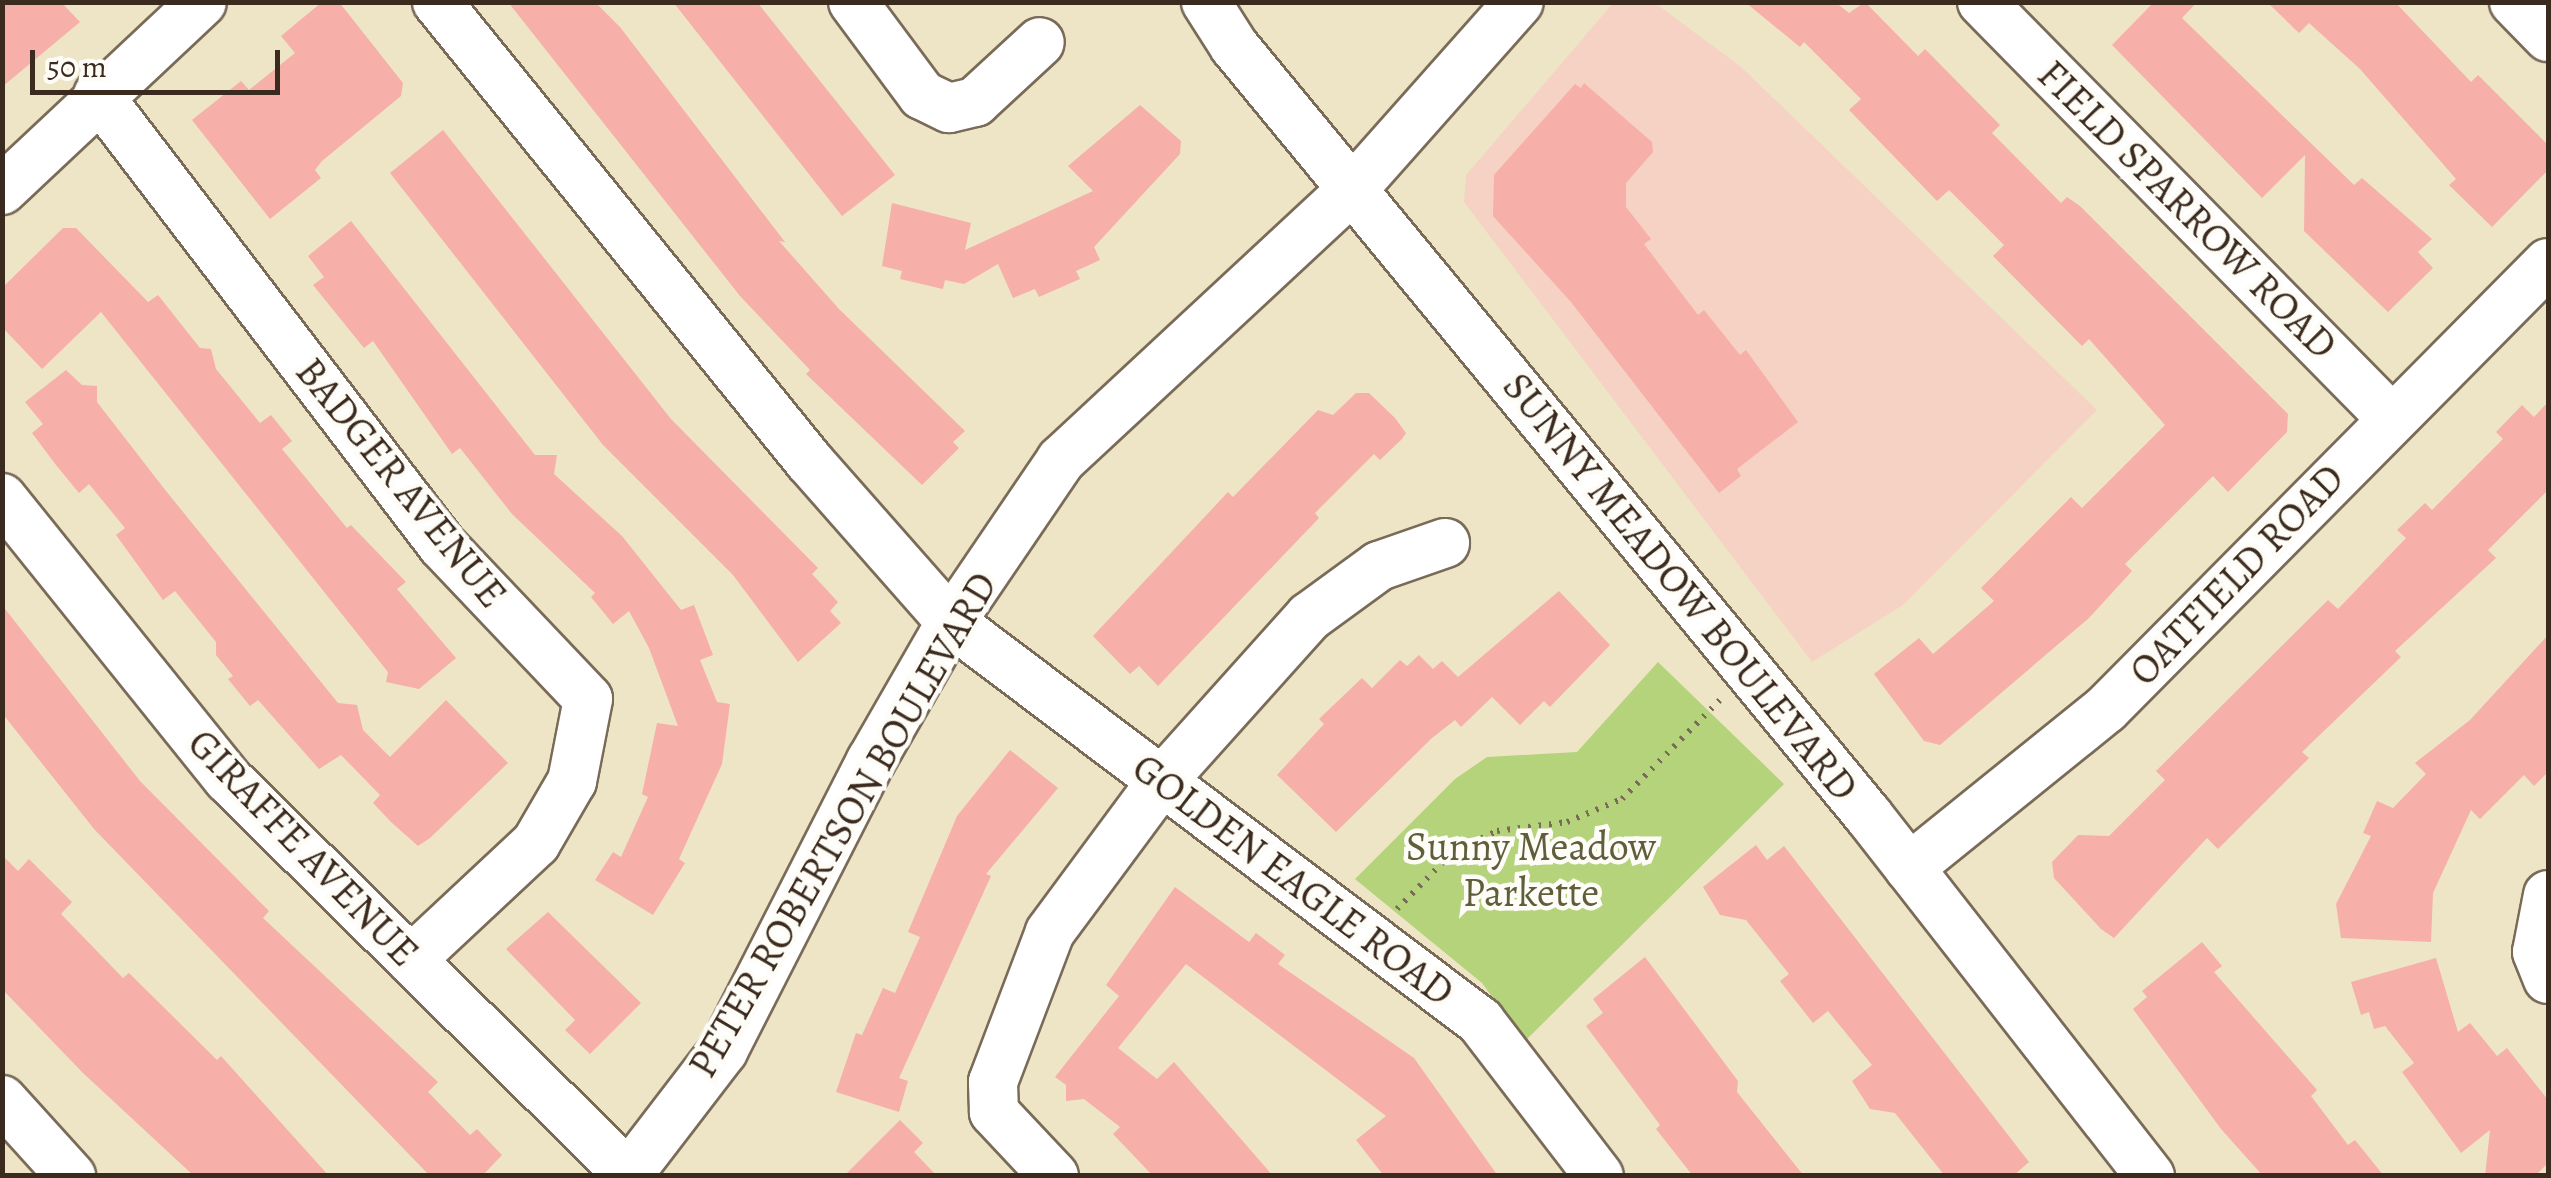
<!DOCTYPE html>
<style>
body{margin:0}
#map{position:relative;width:2551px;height:1178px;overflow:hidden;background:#eee5c7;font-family:Alegreya,serif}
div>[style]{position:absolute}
.built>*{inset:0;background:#f5d2c3}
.green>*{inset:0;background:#b4d37b}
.building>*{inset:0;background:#f7afa9}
.path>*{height:6px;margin-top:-3px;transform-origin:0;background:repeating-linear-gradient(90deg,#7a6b59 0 2.5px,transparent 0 10.5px)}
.roads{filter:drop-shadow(2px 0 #7a6b59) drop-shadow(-2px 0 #7a6b59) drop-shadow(0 2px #7a6b59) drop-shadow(0 -2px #7a6b59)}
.minor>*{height:48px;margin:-24px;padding:0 24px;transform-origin:24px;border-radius:24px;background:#fff}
span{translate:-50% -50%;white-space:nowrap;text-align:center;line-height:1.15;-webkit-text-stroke:9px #fdfcf7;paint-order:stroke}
.street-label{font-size:40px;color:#3b2a1e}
.park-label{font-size:40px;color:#5f5d3a}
.frame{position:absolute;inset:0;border:5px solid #3b2a1e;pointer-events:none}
.scale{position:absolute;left:30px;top:50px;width:250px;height:45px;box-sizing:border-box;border:5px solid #3b2a1e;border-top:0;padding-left:12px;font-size:30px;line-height:35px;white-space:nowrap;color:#3b2a1e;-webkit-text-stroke:8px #fdfcf7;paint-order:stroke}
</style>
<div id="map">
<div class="built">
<div style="clip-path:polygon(1613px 3px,1655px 3px,1740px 66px,2097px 410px,1903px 605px,1812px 662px,1464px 202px,1466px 175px)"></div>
</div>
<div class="green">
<div style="clip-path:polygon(1658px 662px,1784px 784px,1525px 1041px,1482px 983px,1355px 879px,1455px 779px,1487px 757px,1577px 752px)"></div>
</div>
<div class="building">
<div style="clip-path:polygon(2px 2px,61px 2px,80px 22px,2px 87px)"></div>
<div style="clip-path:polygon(322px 2px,339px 2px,403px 83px,401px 96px,322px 161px,315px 170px,321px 178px,270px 219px,192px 120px,241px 81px,249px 90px,295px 53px,281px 36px)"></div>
<div style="clip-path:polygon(508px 2px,595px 2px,620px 27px,785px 242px,779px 241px,839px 309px,965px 431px,953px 442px,959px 448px,922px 485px,806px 374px,810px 370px,740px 296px)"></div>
<div style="clip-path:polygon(673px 2px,757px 2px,895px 175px,842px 216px)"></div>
<div style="clip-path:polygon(1745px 2px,1835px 2px,1849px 13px,1865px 2px,1918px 56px,1925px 49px,2000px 125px,1992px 133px,2061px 203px,2067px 197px,2080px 206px,2288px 414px,2287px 432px,2228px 492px,2213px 476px,2125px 564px,2132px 571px,2089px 618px,1940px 745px,1924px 741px,1874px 674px,1919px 638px,1933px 654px,1994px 601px,1981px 588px,2071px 497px,2082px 508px,2165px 425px,2089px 339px,2082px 346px,1993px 256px,2004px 245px,1949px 190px,1937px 201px,1849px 110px,1861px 99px,1804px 42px,1800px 47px)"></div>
<div style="clip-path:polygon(2154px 2px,2197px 2px,2182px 18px,2354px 185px,2362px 178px,2432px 239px,2418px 252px,2433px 268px,2388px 312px,2304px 231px,2305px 155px,2262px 198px,2112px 45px)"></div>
<div style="clip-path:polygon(2267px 2px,2395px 2px,2471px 82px,2478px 75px,2548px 145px,2548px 170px,2492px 227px,2449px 185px,2456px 179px,2360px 69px,2309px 23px,2299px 33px)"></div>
<div style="clip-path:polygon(1584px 83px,1652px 142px,1653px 152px,1626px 183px,1626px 207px,1651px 239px,1644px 244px,1698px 315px,1704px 310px,1740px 355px,1746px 350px,1798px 422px,1737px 469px,1741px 476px,1719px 493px,1571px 302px,1493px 216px,1494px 175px,1575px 84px,1581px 88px)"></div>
<div style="clip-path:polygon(1140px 105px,1181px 141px,1180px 154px,1094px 247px,1100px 260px,1076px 271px,1080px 279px,1039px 297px,1035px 289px,1013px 298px,998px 264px,964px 284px,945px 280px,943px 289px,900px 279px,902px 271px,882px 266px,892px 203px,971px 223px,965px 250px,1093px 191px,1068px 166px)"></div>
<div style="clip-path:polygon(443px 130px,671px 419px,818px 568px,812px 574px,838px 602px,830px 611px,841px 623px,798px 662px,733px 575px,603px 445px,390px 173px)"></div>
<div style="clip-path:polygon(351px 221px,535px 455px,557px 455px,554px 474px,622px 536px,681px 610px,694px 605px,713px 655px,700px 660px,717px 702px,730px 704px,722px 764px,679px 859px,685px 863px,653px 915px,595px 880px,613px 852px,621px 857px,648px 797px,642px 794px,657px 723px,678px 726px,649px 648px,629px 611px,613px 624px,591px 597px,595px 593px,512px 514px,460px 448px,452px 454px,373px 341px,364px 348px,313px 285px,324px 277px,308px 256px)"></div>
<div style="clip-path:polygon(63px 228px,76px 228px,148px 302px,158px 295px,200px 348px,211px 349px,216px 369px,260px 423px,271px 415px,292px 441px,282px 449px,347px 528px,351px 525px,406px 582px,397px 589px,456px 658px,419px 689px,386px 682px,388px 672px,101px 312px,42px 369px,2px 327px,2px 288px)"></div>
<div style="clip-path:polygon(66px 370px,82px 385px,97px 386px,97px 402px,166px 491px,338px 703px,357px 705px,363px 730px,390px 757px,446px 700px,508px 763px,430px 838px,418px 846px,391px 822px,373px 803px,380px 795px,341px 755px,319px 769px,258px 700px,250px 706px,228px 679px,233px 676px,216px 655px,216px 642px,175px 591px,163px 600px,116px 535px,125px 528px,89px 484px,79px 493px,56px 465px,32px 433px,43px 424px,25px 402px)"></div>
<div style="clip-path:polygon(1356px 393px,1369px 393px,1395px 418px,1406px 433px,1402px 439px,1380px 460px,1374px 454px,1315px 513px,1319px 518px,1158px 686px,1139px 666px,1130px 674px,1093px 636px,1228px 492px,1233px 497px,1318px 410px,1333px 415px)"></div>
<div style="clip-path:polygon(2548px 402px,2548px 490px,2488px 550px,2496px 558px,2395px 651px,2401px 657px,2302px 752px,2309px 758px,2218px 849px,2207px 838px,2114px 938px,2101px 929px,2054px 878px,2052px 862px,2078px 835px,2109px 836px,2165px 780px,2156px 771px,2328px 600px,2338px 609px,2406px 538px,2397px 530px,2425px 503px,2432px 510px,2503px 439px,2496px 432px,2522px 405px,2534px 417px)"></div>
<div style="clip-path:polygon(1559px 591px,1610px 645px,1550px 707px,1544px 701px,1520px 725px,1492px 697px,1461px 727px,1455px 720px,1432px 738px,1336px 832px,1277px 775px,1324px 724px,1319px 719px,1362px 678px,1372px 688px,1400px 660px,1407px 666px,1419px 655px,1433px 669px,1442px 661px,1458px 677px)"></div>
<div style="clip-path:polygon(2px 605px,140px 781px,269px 911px,263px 918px,438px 1082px,428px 1092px,470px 1135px,477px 1129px,502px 1155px,482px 1176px,430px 1176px,94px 829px,2px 713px)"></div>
<div style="clip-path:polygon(2548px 635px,2548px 772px,2534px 786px,2524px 775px,2480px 819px,2471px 810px,2433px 893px,2431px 942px,2341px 938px,2336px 904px,2371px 836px,2363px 833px,2377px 801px,2393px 808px,2426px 774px,2415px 763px,2470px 720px)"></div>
<div style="clip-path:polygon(1010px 750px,1058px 788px,986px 874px,991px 876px,899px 1078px,908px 1081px,899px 1112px,836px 1092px,856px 1033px,862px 1035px,883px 988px,895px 993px,920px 937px,908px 932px,957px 816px)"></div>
<div style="clip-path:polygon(1756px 845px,1767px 860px,1784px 846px,2029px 1162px,2013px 1176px,1945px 1176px,1895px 1113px,1870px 1109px,1852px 1081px,1872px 1065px,1828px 1011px,1813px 1023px,1780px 981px,1789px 974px,1746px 920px,1720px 915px,1703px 887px)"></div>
<div style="clip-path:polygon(2px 855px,18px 871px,29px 859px,72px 902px,61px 914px,123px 978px,129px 973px,217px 1060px,221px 1056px,329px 1176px,194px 1176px,83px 1073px,2px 989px)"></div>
<div style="clip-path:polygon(1175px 887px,1249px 942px,1256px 933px,1285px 955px,1278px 964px,1414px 1058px,1498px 1176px,1384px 1176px,1356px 1140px,1386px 1116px,1186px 964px,1118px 1048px,1157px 1079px,1174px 1062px,1273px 1176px,1153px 1176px,1113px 1134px,1120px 1127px,1084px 1099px,1066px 1101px,1066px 1085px,1055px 1077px,1119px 996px,1106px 985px)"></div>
<div style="clip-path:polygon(548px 912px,641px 1003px,590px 1054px,565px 1030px,575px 1020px,506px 949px)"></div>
<div style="clip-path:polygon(2202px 942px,2222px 966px,2214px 972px,2317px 1090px,2311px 1096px,2348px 1145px,2355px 1140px,2384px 1176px,2263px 1176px,2221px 1129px,2133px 1009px,2147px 997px,2142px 991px)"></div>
<div style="clip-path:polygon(1645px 957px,1738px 1081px,1737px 1092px,1804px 1176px,1693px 1176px,1656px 1129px,1660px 1125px,1586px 1026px,1603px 1013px,1593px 999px)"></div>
<div style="clip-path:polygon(2436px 958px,2458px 1032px,2470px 1023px,2497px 1056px,2507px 1048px,2548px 1100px,2548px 1163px,2535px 1176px,2485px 1176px,2490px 1130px,2461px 1153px,2402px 1072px,2414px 1063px,2385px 1026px,2374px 1029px,2369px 1012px,2361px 1015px,2351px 982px)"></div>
<div style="clip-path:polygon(900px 1120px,923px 1143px,914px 1152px,937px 1176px,844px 1176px)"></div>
</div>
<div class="path">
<div style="left:1397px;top:909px;width:80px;rotate:-45.5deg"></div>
<div style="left:1453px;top:852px;width:49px;rotate:-25.5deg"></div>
<div style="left:1497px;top:831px;width:71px;rotate:-7.3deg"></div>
<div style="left:1567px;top:822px;width:60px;rotate:-22.7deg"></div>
<div style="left:1622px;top:799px;width:144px;rotate:-45.3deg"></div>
</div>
<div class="roads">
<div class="minor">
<div style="left:437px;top:2px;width:591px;rotate:50.98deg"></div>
<div style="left:809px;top:461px;width:215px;rotate:48.6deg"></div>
<div style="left:951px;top:622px;width:663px;rotate:37.03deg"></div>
<div style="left:1480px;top:1021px;width:195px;rotate:52.5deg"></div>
<div style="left:853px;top:2px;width:116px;rotate:53.4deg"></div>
<div style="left:922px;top:95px;width:30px;rotate:26deg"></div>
<div style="left:949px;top:108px;width:27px;rotate:-13deg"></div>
<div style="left:975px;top:102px;width:88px;rotate:-42.7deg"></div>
<div style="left:1206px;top:2px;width:52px;rotate:57.5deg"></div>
<div style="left:1234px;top:46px;width:997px;rotate:50.5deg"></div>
<div style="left:1868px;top:815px;width:458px;rotate:52deg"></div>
<div style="left:1982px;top:2px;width:583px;rotate:45.49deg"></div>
<div style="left:2514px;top:2px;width:49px;rotate:45.8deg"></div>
<div style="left:98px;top:95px;width:566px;rotate:52.6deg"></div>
<div style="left:442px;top:545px;width:212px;rotate:46.5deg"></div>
<div style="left:588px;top:699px;width:84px;rotate:101deg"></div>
<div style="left:572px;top:781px;width:72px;rotate:120.1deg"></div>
<div style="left:536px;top:843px;width:171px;rotate:136.9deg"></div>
<div style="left:2px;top:190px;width:274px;rotate:-43.2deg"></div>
<div style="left:2px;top:498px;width:361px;rotate:51.2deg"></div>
<div style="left:228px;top:779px;width:565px;rotate:44.64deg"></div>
<div style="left:1909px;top:868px;width:253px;rotate:-38.9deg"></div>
<div style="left:2106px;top:709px;width:628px;rotate:-45.26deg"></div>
<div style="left:2548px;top:895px;width:58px;rotate:100.9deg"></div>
<div style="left:2537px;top:952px;width:29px;rotate:68deg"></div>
<div style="left:2px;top:1100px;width:103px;rotate:47.8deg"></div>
<div style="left:627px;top:1176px;width:158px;rotate:-52.5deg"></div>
<div style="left:723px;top:1051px;width:326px;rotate:-63deg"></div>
<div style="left:871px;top:761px;width:160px;rotate:-60.1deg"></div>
<div style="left:951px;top:622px;width:196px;rotate:-55.8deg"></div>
<div style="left:1061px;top:460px;width:397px;rotate:-42.9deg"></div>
<div style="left:1352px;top:190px;width:251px;rotate:-48.4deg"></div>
<div style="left:1054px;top:1176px;width:88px;rotate:-133.2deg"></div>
<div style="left:994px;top:1112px;width:30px;rotate:-92deg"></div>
<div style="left:993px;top:1082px;width:160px;rotate:-69.2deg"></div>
<div style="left:1050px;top:932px;width:187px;rotate:-53.5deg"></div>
<div style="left:1161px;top:782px;width:222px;rotate:-48.1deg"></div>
<div style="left:1309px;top:617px;width:87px;rotate:-36.1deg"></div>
<div style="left:1379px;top:566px;width:70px;rotate:-19.2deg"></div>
</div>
</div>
<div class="street-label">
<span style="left:2187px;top:210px;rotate:45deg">FIELD SPARROW ROAD</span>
<span style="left:401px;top:483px;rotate:51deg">BADGER AVENUE</span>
<span style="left:2237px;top:575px;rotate:-46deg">OATFIELD ROAD</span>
<span style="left:1680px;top:587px;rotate:51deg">SUNNY MEADOW BOULEVARD</span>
<span style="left:843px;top:825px;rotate:-60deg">PETER ROBERTSON BOULEVARD</span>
<span style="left:303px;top:848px;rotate:46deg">GIRAFFE AVENUE</span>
<span style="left:1293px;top:880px;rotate:37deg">GOLDEN EAGLE ROAD</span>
</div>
<div class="park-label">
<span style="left:1531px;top:870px">Sunny Meadow<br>Parkette</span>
</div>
<div class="frame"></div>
<div class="scale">50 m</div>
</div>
